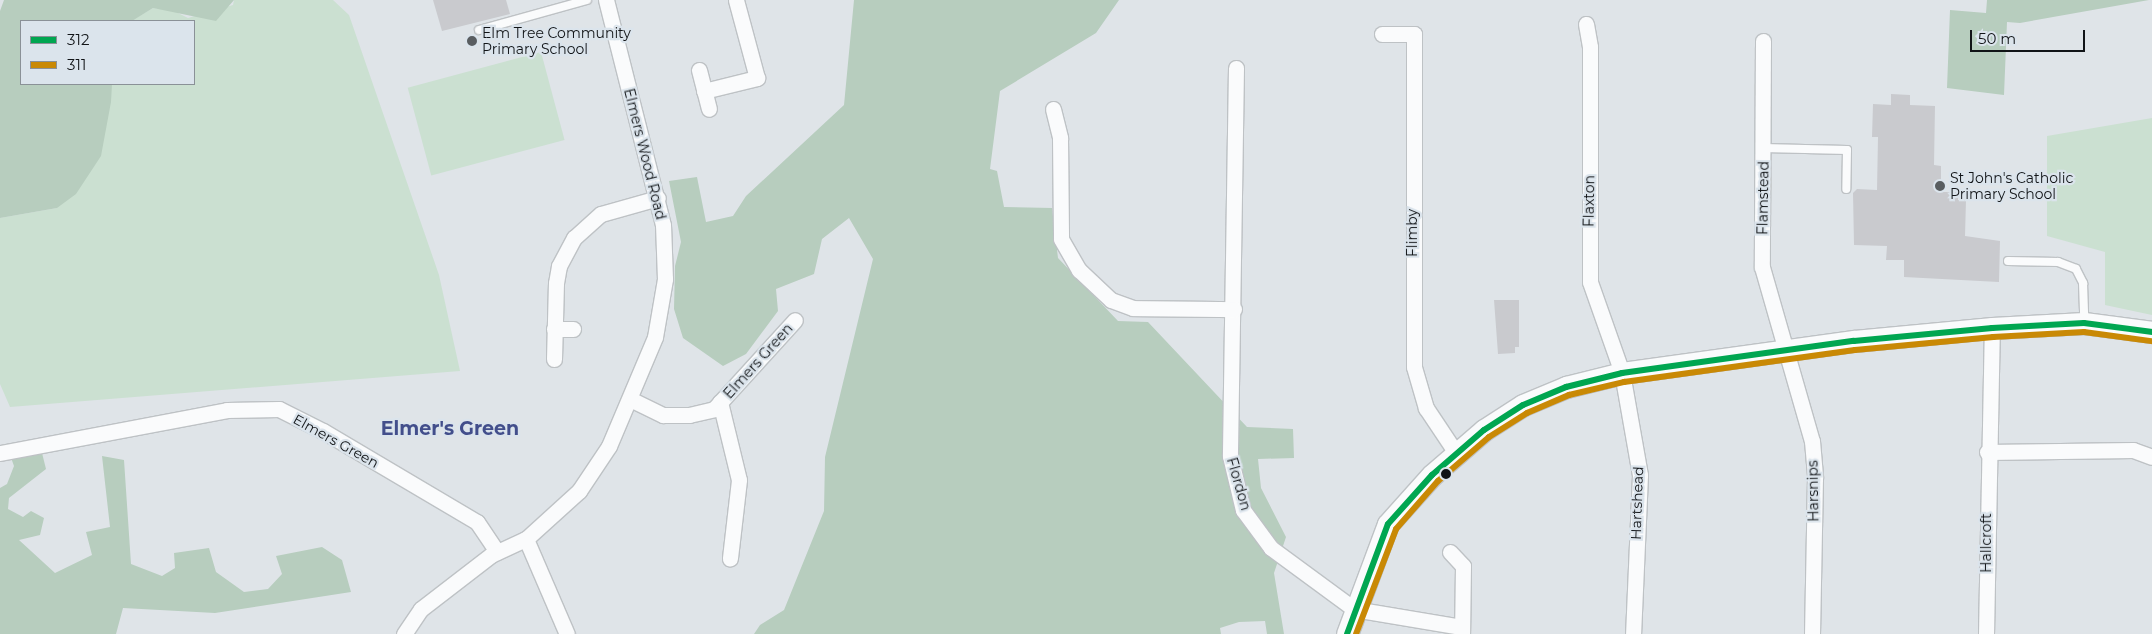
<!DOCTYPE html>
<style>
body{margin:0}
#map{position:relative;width:2152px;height:634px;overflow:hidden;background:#dfe4e8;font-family:Montserrat,sans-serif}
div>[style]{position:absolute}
.green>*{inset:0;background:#cbe0d1;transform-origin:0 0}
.forest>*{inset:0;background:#b7cdbe}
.building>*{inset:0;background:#c9cace}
.roads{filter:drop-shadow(1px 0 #bec2c5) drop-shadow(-1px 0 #bec2c5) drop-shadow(0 1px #bec2c5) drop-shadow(0 -1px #bec2c5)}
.lane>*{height:8px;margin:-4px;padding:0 4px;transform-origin:4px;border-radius:4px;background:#fafbfc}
.street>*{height:15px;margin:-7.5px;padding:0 7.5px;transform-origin:7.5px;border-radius:7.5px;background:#fafbfc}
.secondary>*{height:21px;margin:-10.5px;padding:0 10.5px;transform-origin:10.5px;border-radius:10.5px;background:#fafbfc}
.bus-1>*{height:6px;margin:-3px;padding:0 3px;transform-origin:3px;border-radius:3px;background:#00a651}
.bus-2>*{height:6px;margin:-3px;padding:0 3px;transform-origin:3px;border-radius:3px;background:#c98905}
.dots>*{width:14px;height:14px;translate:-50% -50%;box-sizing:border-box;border:2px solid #dbe4ec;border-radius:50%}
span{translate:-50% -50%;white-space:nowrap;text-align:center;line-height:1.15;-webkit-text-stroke:4.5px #dbe4ec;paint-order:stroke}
.poi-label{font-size:14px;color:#111417}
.left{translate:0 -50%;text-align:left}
.street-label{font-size:14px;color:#111417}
.district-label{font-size:19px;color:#424e8b;font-weight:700}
.legend{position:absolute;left:20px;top:20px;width:175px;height:65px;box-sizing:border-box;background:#dbe4ec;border:1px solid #8a9197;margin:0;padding:6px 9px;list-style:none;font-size:15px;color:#111417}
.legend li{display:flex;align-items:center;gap:10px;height:25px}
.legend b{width:25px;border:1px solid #8a9197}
.scale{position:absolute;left:1970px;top:30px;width:115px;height:22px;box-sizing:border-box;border:2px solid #111417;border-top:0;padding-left:6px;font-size:15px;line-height:18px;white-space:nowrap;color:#111417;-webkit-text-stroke:4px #dbe4ec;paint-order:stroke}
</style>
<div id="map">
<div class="green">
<div style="clip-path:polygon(234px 0,333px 0,349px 15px,439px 275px,460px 371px,10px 407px,0 384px,0 218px,57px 208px,110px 84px,194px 84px,194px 21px,133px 20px,153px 8px,172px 10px,188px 18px,233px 5px)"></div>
<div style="left:541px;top:52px;width:91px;height:138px;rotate:75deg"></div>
<div style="clip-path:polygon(2152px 118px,2152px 315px,2105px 305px,2105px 252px,2047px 236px,2047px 136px)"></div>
</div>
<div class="forest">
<div style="clip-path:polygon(4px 0,234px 0,216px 21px,153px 8px,132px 21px,21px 21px,21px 84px,112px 84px,111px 102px,101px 156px,76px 194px,57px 208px,0 218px,0 11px)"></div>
<div style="clip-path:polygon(854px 0,1119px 0,1096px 33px,1000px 91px,990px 169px,997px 171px,1004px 207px,1052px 208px,1058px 258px,1118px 321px,1148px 322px,1247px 427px,1293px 429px,1294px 458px,1258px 459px,1261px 488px,1286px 537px,1274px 573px,1284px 634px,1267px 634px,1265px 621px,1239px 622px,1220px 628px,1221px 634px,754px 634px,760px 625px,784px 610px,824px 511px,825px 457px,873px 259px,849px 218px,822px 239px,814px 274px,776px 289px,778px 311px,746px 354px,723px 366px,683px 338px,674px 309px,675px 266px,681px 242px,669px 181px,697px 177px,706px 222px,733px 216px,746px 196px,844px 105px)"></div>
<div style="clip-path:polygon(1987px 0,2149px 0,2020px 23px,2007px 22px,2004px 95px,1947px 88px,1950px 10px,1986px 13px)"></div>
<div style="clip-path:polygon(39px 441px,46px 469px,9px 498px,8px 509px,23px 517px,31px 511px,44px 518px,40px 535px,19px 540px,55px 573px,92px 555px,86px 532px,110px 527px,102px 456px,124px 460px,131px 564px,162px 576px,175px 568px,174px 553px,209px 548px,216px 572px,244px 592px,268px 589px,282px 574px,276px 556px,322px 547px,342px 560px,351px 592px,215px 613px,123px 608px,116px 634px,0 634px,0 488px,7px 484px,14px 466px,6px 444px)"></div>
</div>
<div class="building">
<div style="clip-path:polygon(433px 0,506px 0,510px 14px,442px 31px)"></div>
<div style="clip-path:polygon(1891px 94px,1910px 95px,1910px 105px,1935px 106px,1934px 165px,1941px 166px,1941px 192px,1958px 192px,1958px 200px,1966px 200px,1965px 236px,2000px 241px,1999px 282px,1904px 277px,1904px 260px,1886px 260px,1887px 246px,1854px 245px,1853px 193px,1857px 189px,1877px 190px,1878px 137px,1872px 137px,1873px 104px,1891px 105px)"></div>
<div style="clip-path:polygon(1494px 300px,1519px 300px,1519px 347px,1515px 347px,1515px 353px,1498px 354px)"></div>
</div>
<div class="roads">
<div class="lane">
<div style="left:479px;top:30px;width:112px;rotate:-15.5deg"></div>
<div style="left:1763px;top:148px;width:84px;rotate:1.4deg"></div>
<div style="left:1847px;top:150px;width:39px;rotate:91deg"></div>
<div style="left:2008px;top:261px;width:50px;rotate:1.1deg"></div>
<div style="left:2058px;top:262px;width:19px;rotate:21deg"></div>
<div style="left:2076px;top:269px;width:16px;rotate:63deg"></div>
<div style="left:2083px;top:283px;width:38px;rotate:88deg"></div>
</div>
<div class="street">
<div style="left:1586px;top:24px;width:23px;rotate:80deg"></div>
<div style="left:1590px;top:47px;width:235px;rotate:90deg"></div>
<div style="left:1590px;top:282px;width:96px;rotate:70.6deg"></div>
<div style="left:1622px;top:373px;width:104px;rotate:80deg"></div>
<div style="left:1640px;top:475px;width:159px;rotate:92.5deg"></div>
<div style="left:1382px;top:34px;width:32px"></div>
<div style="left:1414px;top:34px;width:333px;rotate:90deg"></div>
<div style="left:1414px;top:367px;width:43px;rotate:73.7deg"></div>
<div style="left:1426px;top:408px;width:54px;rotate:56.3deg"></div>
<div style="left:1763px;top:41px;width:226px;rotate:90.3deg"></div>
<div style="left:1762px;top:267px;width:181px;rotate:74deg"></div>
<div style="left:1812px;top:441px;width:37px;rotate:85deg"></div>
<div style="left:1815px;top:478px;width:156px;rotate:91.1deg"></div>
<div style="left:1236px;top:68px;width:388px;rotate:90.9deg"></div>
<div style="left:1230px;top:456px;width:56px;rotate:76.5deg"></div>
<div style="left:1243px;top:510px;width:47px;rotate:53.6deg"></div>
<div style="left:1271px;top:548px;width:103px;rotate:36.3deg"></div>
<div style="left:1354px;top:609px;width:109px;rotate:9.5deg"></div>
<div style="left:699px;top:70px;width:40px;rotate:75.6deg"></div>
<div style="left:704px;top:91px;width:55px;rotate:-13.8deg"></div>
<div style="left:757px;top:78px;width:81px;rotate:-105.1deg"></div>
<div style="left:1053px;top:109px;width:30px;rotate:76deg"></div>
<div style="left:1060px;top:138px;width:101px;rotate:89.4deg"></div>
<div style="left:1061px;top:239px;width:36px;rotate:60deg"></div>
<div style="left:1079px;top:270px;width:44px;rotate:43.2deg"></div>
<div style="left:1111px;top:300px;width:23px;rotate:20deg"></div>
<div style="left:1133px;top:308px;width:101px;rotate:0.6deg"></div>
<div style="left:554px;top:329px;width:19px"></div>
<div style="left:554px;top:359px;width:76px;rotate:-88.5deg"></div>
<div style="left:556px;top:283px;width:17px;rotate:-80deg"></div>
<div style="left:559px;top:266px;width:32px;rotate:-62deg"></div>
<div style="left:574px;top:238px;width:36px;rotate:-42deg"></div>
<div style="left:601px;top:214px;width:59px;rotate:-15.7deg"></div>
<div style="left:630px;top:399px;width:37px;rotate:26deg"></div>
<div style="left:663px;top:415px;width:26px"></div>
<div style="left:689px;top:415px;width:26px;rotate:-13deg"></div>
<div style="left:714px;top:409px;width:120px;rotate:-47.7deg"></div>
<div style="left:720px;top:402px;width:80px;rotate:76.3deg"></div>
<div style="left:739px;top:480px;width:79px;rotate:96.6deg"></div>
<div style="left:1987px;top:452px;width:146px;rotate:-0.8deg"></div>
<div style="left:2133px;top:450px;width:20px;rotate:20deg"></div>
<div style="left:0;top:453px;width:231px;rotate:-10.7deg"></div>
<div style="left:227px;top:410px;width:52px;rotate:-1.1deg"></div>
<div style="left:279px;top:409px;width:49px;rotate:26.6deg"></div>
<div style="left:323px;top:431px;width:179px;rotate:30.6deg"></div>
<div style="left:477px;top:522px;width:36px;rotate:56deg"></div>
<div style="left:526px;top:539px;width:103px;rotate:66.7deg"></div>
<div style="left:1450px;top:552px;width:19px;rotate:47deg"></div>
<div style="left:1463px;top:566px;width:68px;rotate:90.8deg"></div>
<div style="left:404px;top:634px;width:30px;rotate:-56deg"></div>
<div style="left:421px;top:609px;width:88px;rotate:-37.6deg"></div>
<div style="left:491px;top:555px;width:38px;rotate:-25deg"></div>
<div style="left:526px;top:539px;width:72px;rotate:-42.2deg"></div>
<div style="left:579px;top:491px;width:54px;rotate:-56.3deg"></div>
<div style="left:609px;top:446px;width:118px;rotate:-67.1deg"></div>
<div style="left:655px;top:337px;width:59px;rotate:-80.2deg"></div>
<div style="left:665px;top:279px;width:54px;rotate:-92.1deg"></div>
<div style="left:663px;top:225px;width:232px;rotate:-104.2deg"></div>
<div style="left:1986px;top:634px;width:306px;rotate:-88.9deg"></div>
</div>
<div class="secondary">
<div style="left:1347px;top:634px;width:117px;rotate:-69.6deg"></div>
<div style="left:1388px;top:524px;width:66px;rotate:-48.1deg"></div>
<div style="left:1432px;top:475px;width:69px;rotate:-40.9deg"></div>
<div style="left:1484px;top:430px;width:46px;rotate:-32.7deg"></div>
<div style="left:1523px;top:405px;width:47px;rotate:-22.7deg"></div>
<div style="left:1566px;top:387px;width:58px;rotate:-14deg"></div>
<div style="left:1622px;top:373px;width:234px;rotate:-7.9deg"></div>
<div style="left:1854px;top:341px;width:139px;rotate:-5.4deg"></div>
<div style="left:1992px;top:328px;width:92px;rotate:-3.1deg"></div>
<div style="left:2084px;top:323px;width:69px;rotate:7.5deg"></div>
</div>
</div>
<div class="bus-1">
<div style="left:1347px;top:634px;width:117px;rotate:-69.6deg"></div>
<div style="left:1388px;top:524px;width:66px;rotate:-48.1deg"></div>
<div style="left:1432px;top:475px;width:69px;rotate:-40.9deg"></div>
<div style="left:1484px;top:430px;width:46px;rotate:-32.7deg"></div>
<div style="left:1523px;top:405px;width:47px;rotate:-22.7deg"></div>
<div style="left:1566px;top:387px;width:58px;rotate:-14deg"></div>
<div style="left:1622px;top:373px;width:234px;rotate:-7.9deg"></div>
<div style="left:1854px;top:341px;width:139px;rotate:-5.4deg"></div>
<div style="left:1992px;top:328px;width:92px;rotate:-3.1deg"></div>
<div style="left:2084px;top:323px;width:69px;rotate:7.5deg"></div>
</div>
<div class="bus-2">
<div style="left:1356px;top:634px;width:112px;rotate:-69.1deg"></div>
<div style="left:1396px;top:529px;width:64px;rotate:-48.8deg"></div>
<div style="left:1438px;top:481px;width:67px;rotate:-40.8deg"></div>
<div style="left:1489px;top:437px;width:45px;rotate:-32.3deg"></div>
<div style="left:1527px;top:413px;width:46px;rotate:-23.2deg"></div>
<div style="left:1569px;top:395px;width:57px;rotate:-13.3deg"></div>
<div style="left:1624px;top:382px;width:233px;rotate:-7.9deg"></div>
<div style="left:1855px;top:350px;width:139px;rotate:-5.4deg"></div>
<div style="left:1993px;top:337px;width:91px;rotate:-3.1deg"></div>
<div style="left:2084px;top:332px;width:68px;rotate:7.7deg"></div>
</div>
<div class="dots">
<div style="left:472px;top:41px;background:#595d60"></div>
<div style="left:1940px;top:186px;background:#595d60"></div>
<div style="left:1446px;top:474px;background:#111417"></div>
</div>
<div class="poi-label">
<span class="left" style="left:482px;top:41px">Elm Tree Community<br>Primary School</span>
<span class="left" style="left:1950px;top:186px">St John's Catholic<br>Primary School</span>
</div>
<div class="street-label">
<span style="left:645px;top:154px;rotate:76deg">Elmers Wood Road</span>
<span style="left:1763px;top:198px;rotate:-89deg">Flamstead</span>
<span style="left:1589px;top:201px;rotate:-89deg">Flaxton</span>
<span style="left:1412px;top:233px;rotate:-90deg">Flimby</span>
<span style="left:758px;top:361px;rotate:-48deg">Elmers Green</span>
<span style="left:336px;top:441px;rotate:29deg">Elmers Green</span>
<span style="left:1239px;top:484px;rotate:74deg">Flordon</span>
<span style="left:1813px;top:491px;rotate:-91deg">Harsnips</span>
<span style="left:1637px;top:503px;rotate:-88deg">Hartshead</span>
<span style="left:1986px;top:543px;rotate:-90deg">Hallcroft</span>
</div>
<div class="district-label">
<span style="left:450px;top:429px">Elmer's Green</span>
</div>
<ul class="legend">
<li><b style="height:6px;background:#00a651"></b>312</li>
<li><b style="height:6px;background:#c98905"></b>311</li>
</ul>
<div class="scale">50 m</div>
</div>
